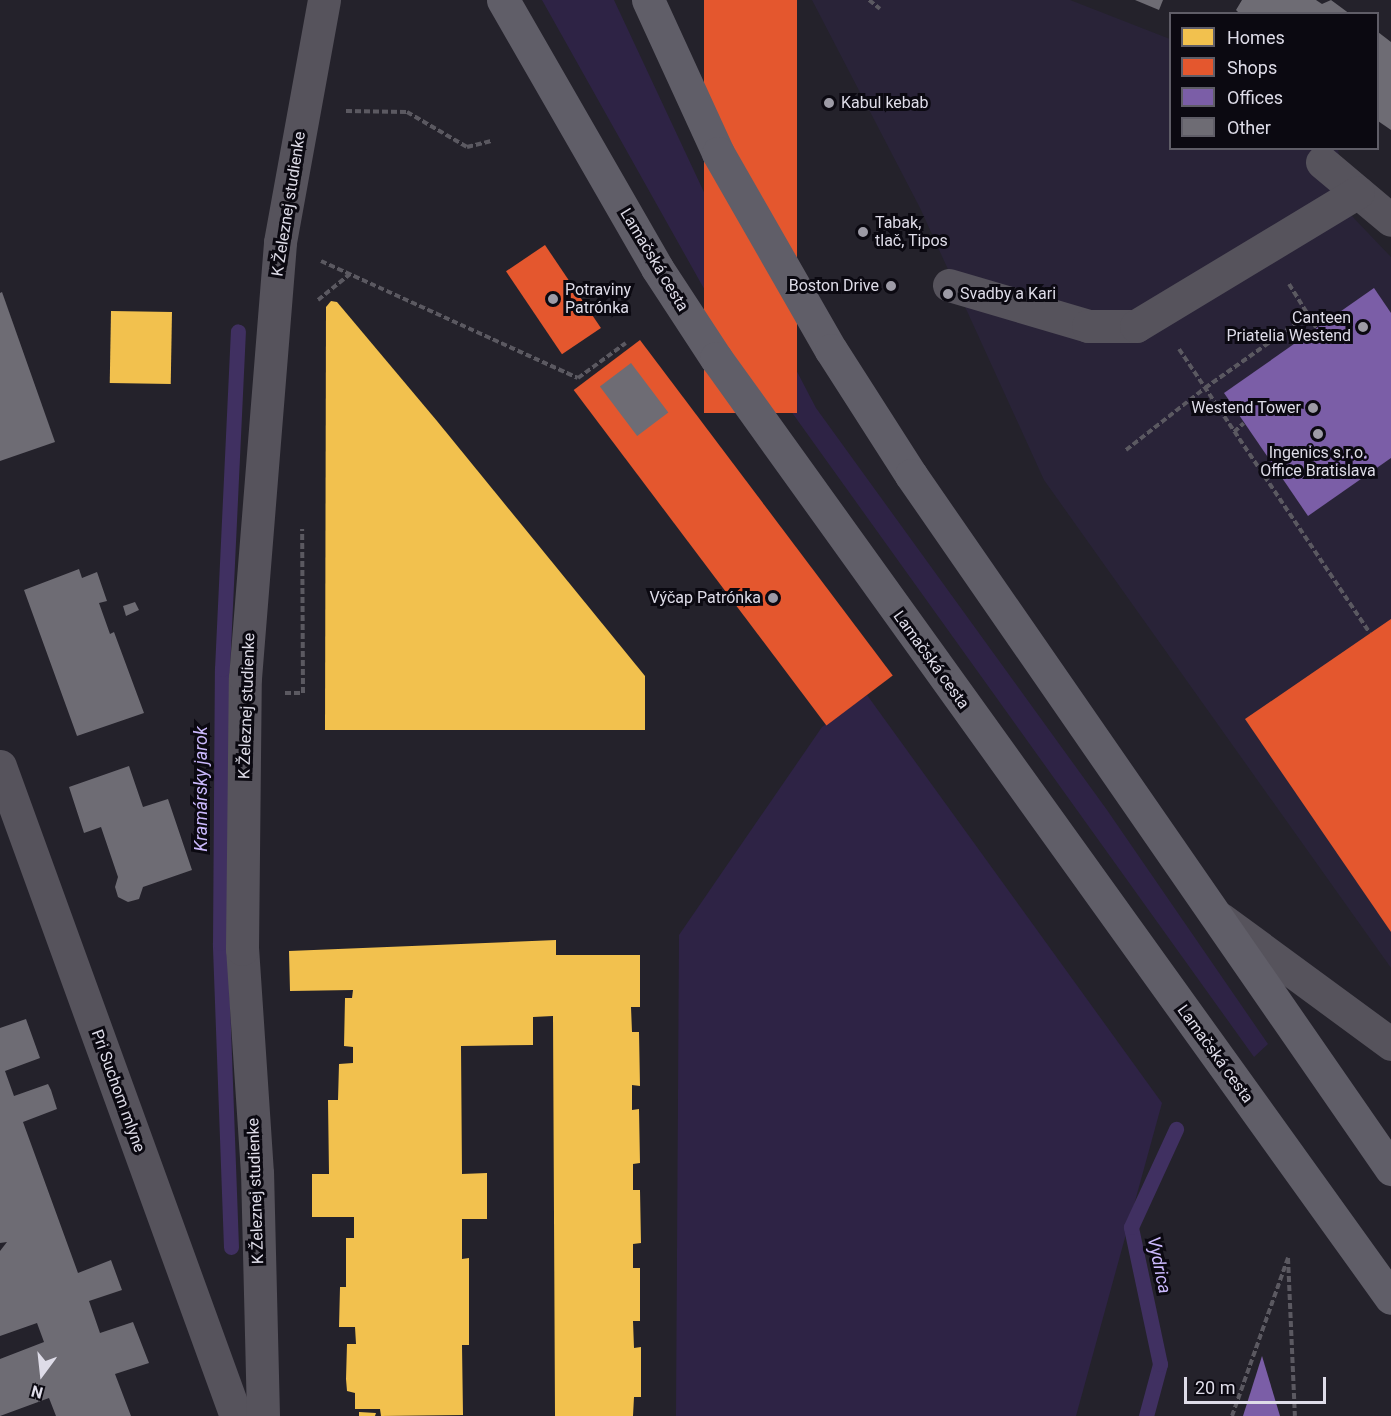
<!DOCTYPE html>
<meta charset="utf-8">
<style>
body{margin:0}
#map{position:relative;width:1391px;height:1416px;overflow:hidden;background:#24222b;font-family:Roboto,sans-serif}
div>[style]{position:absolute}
.built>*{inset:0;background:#292338}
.green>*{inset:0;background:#2e2345}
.homes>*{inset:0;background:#f2c14e;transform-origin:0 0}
.shops>*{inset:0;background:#e4572e;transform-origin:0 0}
.offices>*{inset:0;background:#7b5ea7}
.stream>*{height:15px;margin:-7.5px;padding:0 7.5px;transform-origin:7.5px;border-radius:7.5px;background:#403061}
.building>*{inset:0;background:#6e6c74;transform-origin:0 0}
.path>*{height:4px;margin-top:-2px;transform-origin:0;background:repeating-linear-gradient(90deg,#5b5961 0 6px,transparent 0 9px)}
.minor>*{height:33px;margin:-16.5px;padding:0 16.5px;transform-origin:16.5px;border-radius:16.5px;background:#56535c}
.major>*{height:33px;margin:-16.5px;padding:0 16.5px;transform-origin:16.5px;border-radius:16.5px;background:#605e68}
.dots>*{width:16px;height:16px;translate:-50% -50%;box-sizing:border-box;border:3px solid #0b0911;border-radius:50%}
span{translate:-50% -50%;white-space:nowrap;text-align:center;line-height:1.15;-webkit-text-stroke:6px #0b0911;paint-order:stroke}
.poi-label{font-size:16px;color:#dedce8}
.left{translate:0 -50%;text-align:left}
.right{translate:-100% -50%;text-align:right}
.street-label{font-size:16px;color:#dedce8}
.water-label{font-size:18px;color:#cbb9fd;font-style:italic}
.legend{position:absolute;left:1169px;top:12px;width:210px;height:138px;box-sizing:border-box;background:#0b0911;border:2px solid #5f5d67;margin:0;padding:8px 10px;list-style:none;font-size:18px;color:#dedce8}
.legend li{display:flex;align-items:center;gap:12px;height:30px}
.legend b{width:30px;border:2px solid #5f5d67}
.north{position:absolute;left:12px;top:1344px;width:60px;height:60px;-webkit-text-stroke:4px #0b0911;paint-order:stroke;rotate:195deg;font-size:16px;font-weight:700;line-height:24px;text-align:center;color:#dedce8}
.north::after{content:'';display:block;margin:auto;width:21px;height:27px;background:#dedce8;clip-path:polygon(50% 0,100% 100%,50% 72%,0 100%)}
.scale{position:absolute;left:1184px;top:1377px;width:142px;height:27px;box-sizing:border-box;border:3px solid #dedce8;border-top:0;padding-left:8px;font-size:18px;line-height:21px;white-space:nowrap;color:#dedce8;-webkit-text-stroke:4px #0b0911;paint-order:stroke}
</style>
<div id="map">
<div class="built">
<div style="clip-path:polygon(812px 0,1070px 0,1170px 39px,1170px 148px,1338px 149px,1349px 213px,1391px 257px,1391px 968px,1044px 480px,920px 208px)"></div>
</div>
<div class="green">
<div style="clip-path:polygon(542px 0,614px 0,710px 205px,816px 408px,1107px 810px,1268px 1044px,1254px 1057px,707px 294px)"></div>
<div style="clip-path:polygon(867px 695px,1162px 1103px,1076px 1416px,676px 1416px,679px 935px,822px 727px)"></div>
</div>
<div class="homes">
<div style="clip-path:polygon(331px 301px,337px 302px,437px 421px,645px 676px,645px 730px,325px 730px,326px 307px)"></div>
<div style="left:111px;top:311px;width:61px;height:72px;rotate:1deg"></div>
<div style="clip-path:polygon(556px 940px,556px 955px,640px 955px,640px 1007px,631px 1007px,632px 1032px,639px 1032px,640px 1086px,632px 1085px,632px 1110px,639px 1109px,640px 1163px,633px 1164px,633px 1190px,640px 1190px,641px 1243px,633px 1244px,633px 1268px,640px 1268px,640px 1321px,633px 1321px,634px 1348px,641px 1347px,641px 1397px,634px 1397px,633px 1416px,555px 1416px,553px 1016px,533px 1017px,533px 1045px,461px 1046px,462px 1174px,487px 1173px,487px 1219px,462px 1219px,462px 1259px,469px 1258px,469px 1345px,462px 1345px,463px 1415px,381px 1416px,380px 1409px,355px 1409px,355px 1393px,347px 1391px,346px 1379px,347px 1344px,356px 1344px,355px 1327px,339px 1327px,340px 1287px,346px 1287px,346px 1238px,354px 1238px,354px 1217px,312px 1217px,312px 1174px,329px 1174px,328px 1100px,338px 1100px,339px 1064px,353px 1063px,353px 1047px,344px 1046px,345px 998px,352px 998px,353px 990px,290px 991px,289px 951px)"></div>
<div style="clip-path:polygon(359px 1412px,376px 1413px,375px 1416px,359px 1416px)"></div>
</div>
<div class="shops">
<div style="left:704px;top:0;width:93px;height:413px"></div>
<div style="left:545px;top:245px;width:100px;height:47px;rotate:56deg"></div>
<div style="left:640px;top:340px;width:420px;height:83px;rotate:53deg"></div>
<div style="clip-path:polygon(1391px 619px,1391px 932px,1245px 719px)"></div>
</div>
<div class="offices">
<div style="clip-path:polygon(1374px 288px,1391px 313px,1391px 458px,1308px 516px,1224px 393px)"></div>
<div style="clip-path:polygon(1262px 1356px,1280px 1416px,1243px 1416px)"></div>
</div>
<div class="stream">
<div style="left:231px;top:1247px;width:304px;rotate:-92.1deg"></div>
<div style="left:220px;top:943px;width:274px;rotate:-89.6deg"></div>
<div style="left:222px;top:669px;width:338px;rotate:-87.3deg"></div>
<div style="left:1146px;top:1416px;width:54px;rotate:-74.9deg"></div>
<div style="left:1160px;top:1364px;width:140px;rotate:-102deg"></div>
<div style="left:1131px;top:1227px;width:108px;rotate:-65.3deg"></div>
</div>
<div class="building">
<div style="clip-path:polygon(1135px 0,1163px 0,1159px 10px)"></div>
<div style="clip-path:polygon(1242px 0,1316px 0,1322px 4px,1331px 0,1350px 14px,1240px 14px,1236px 10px)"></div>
<div style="clip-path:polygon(1378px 32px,1391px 42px,1391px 130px,1378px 121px)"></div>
<div style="clip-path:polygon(2px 292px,55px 442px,0 461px,0 293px)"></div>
<div style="left:631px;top:363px;width:62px;height:39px;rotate:53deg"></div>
<div style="clip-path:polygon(79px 569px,82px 578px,97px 572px,107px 601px,99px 603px,110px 634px,114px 632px,144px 713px,77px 736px,24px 590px)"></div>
<div style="clip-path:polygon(135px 602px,139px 610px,126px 616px,123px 606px)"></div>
<div style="clip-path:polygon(129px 766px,143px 807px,168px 799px,192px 870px,143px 887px,139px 899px,128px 902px,118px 897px,115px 887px,118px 877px,101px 827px,84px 833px,69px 787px)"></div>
<div style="clip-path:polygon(26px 1019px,40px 1058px,5px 1071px,14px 1096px,48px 1084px,51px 1090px,57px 1109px,23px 1122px,78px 1273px,111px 1260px,122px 1290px,89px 1301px,100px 1333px,133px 1322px,149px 1363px,115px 1374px,131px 1416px,56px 1416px,49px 1398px,0 1416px,0 1359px,44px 1342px,37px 1323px,0 1336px,0 1251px,7px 1242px,0 1243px,0 1028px)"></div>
</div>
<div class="path">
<div style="left:869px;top:0;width:14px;rotate:39deg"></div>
<div style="left:346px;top:111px;width:61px;rotate:0.9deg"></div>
<div style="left:407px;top:112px;width:69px;rotate:30.3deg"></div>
<div style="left:467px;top:147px;width:25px;rotate:-14deg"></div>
<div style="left:321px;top:261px;width:282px;rotate:24.5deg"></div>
<div style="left:578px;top:378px;width:59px;rotate:-36.1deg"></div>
<div style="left:1289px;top:284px;width:53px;rotate:58.1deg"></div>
<div style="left:318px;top:300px;width:41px;rotate:-39.1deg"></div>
<div style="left:1179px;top:349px;width:342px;rotate:56.1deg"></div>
<div style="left:1234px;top:432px;width:13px;rotate:-42deg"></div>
<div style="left:1126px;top:450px;width:100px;rotate:-38.1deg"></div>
<div style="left:1205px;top:388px;width:126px;rotate:-35.3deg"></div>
<div style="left:285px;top:693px;width:18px"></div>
<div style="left:303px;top:693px;width:164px;rotate:-90.3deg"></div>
<div style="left:1232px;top:1416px;width:168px;rotate:-70.5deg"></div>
<div style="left:1288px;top:1258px;width:158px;rotate:87.5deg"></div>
</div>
<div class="minor">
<div style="left:1322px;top:162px;width:90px;rotate:40deg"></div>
<div style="left:949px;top:285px;width:145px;rotate:16.4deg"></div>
<div style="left:1088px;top:326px;width:48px"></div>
<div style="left:1136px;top:326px;width:259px;rotate:-31.1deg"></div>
<div style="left:0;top:766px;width:692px;rotate:70.05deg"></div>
<div style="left:1221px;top:919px;width:211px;rotate:36.3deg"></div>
<div style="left:263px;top:1416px;width:243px;rotate:-91.4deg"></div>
<div style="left:257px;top:1173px;width:225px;rotate:-93.8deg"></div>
<div style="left:242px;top:949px;width:271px;rotate:-89.4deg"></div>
<div style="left:245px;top:678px;width:437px;rotate:-85.4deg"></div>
<div style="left:280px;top:242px;width:246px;rotate:-79.7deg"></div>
</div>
<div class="major">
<div style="left:503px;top:0;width:309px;rotate:60.1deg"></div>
<div style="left:657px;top:268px;width:108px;rotate:56.8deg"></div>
<div style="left:716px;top:358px;width:1157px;rotate:54.32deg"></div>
<div style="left:648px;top:0;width:168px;rotate:65.4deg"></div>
<div style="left:718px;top:153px;width:227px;rotate:60.2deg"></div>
<div style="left:831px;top:350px;width:148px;rotate:57.4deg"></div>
<div style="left:911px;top:475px;width:844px;rotate:55.33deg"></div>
</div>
<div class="dots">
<div style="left:829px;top:103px;background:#9d9ba6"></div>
<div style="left:863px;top:232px;background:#9d9ba6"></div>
<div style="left:891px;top:286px;background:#9d9ba6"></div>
<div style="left:948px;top:294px;background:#9d9ba6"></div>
<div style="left:553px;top:299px;background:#9d9ba6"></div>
<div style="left:1363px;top:327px;background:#9d9ba6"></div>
<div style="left:1313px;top:408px;background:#9d9ba6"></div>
<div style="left:1318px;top:434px;background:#9d9ba6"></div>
<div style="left:773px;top:598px;background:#9d9ba6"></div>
</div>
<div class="poi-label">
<span class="left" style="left:841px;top:103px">Kabul kebab</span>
<span class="left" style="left:875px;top:232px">Tabak,<br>tlač, Tipos</span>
<span class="right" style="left:879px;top:286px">Boston Drive</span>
<span class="left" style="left:565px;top:299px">Potraviny<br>Patrónka</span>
<span class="left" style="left:960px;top:294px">Svadby a Kari</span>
<span class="right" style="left:1351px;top:327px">Canteen<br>Priatelia Westend</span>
<span class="right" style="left:1301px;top:408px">Westend Tower</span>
<span style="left:1318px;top:462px">Ingenics s.r.o.<br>Office Bratislava</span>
<span class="right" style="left:761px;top:598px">Výčap Patrónka</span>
</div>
<div class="street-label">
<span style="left:289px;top:204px;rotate:-81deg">K Železnej studienke</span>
<span style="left:654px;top:260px;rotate:59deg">Lamačská cesta</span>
<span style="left:931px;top:660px;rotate:54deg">Lamačská cesta</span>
<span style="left:247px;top:706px;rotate:-88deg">K Železnej studienke</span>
<span style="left:1215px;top:1054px;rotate:54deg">Lamačská cesta</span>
<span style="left:118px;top:1091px;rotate:70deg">Pri Suchom mlyne</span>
<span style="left:256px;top:1191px;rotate:-92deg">K Železnej studienke</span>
</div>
<div class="water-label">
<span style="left:201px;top:789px;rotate:-90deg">Kramársky jarok</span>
<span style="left:1159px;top:1265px;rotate:78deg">Vydrica</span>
</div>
<ul class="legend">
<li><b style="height:16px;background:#f2c14e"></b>Homes</li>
<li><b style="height:16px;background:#e4572e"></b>Shops</li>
<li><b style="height:16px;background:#7b5ea7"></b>Offices</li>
<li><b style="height:16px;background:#6e6c74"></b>Other</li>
</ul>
<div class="north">N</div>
<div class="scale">20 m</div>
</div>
